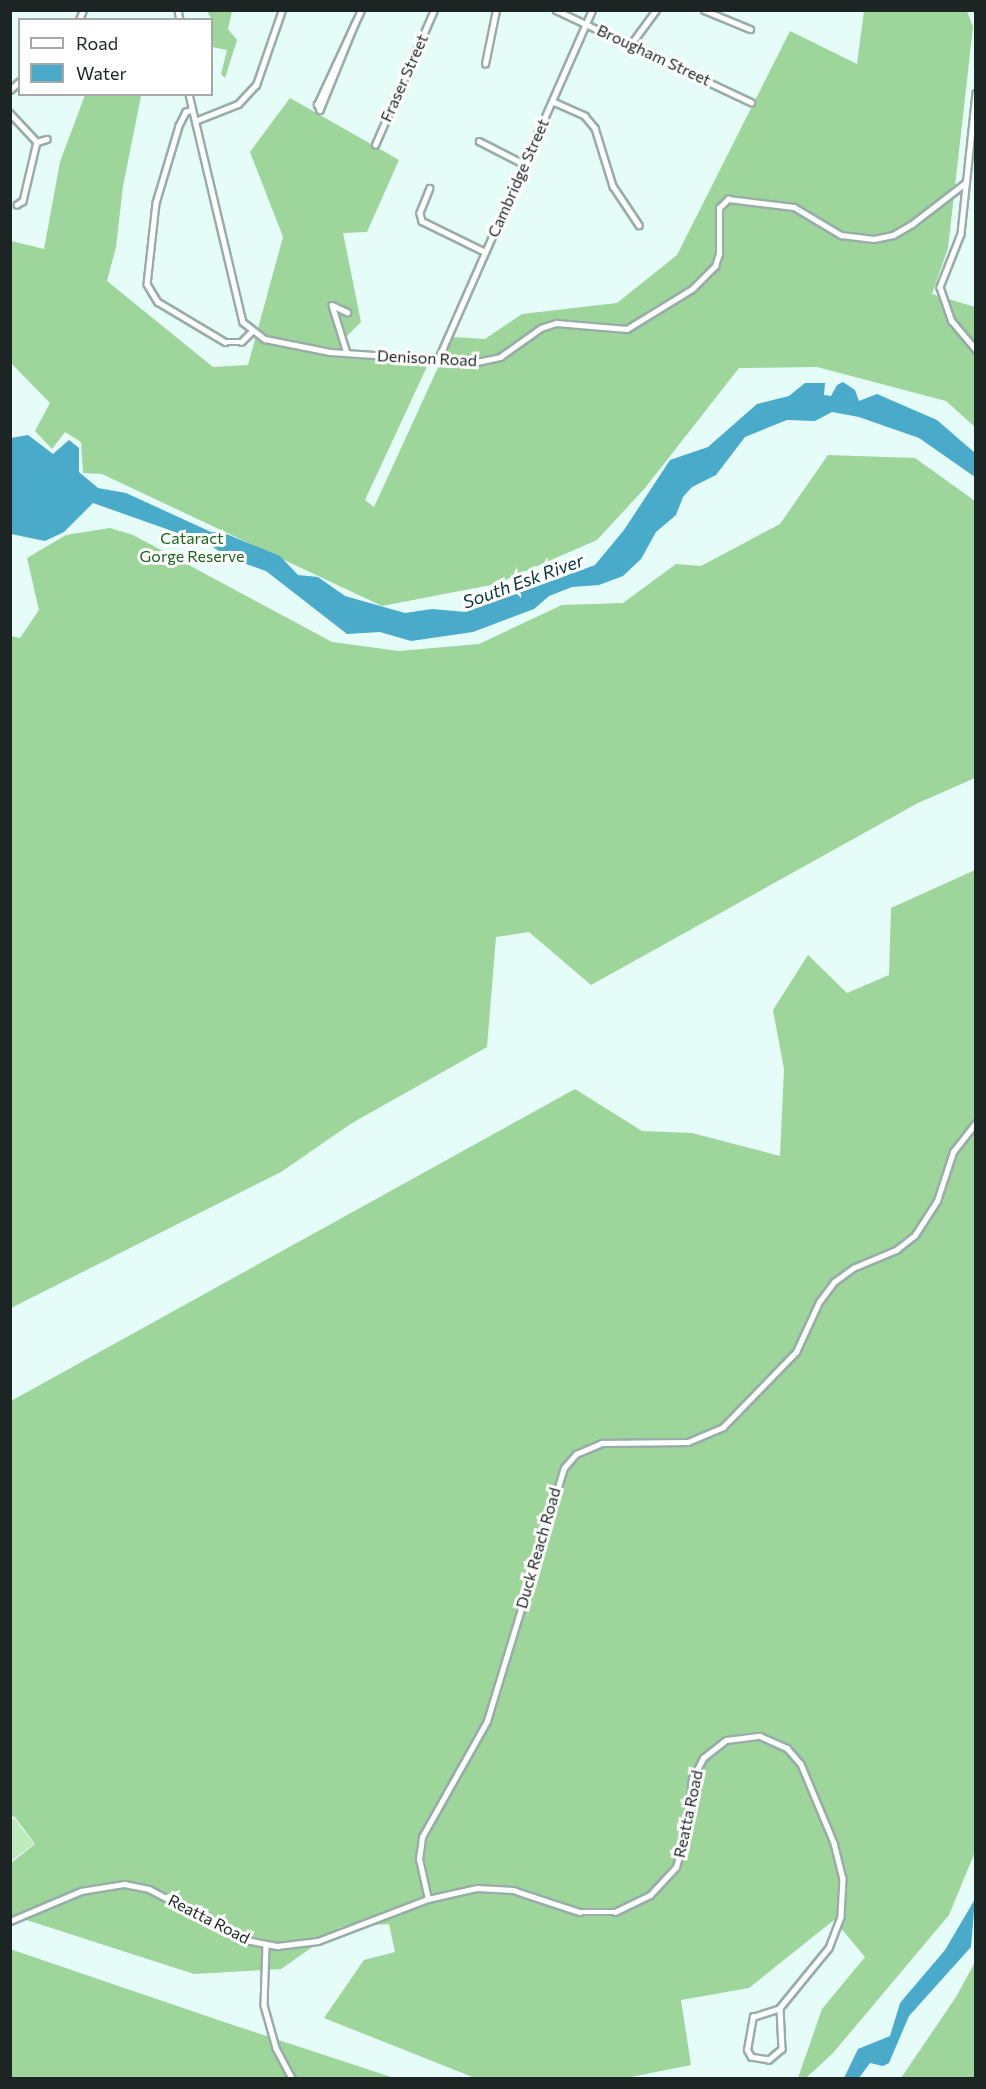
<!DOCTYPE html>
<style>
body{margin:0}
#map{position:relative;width:986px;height:2089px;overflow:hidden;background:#e5fcf8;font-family:Commissioner,sans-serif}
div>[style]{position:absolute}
.green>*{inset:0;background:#beebbb}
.forest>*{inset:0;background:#9dd59a}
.water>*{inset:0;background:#4aaaca}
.roads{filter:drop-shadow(2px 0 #98ada9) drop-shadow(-2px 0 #98ada9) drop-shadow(0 2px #98ada9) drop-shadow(0 -2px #98ada9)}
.minor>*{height:4.5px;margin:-2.25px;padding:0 2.25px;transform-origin:2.25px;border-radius:2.25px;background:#fff}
span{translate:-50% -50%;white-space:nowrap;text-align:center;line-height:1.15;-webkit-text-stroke:6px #fff;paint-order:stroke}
.street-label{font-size:16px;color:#1d2524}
.park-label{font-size:16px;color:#18651b}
.water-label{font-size:18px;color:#03313f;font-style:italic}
.frame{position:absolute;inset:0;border:12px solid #1d2524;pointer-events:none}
.legend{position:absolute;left:18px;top:18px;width:195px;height:78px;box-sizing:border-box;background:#fff;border:2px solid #a5a8a7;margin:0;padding:8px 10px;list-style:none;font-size:18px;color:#1d2524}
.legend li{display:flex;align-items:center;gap:12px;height:30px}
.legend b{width:30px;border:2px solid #a5a8a7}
</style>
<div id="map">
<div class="green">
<div style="clip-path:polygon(14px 1818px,34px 1844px,11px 1861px,11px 1820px)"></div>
</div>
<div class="forest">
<div style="clip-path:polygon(207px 11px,232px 11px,228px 29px,237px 40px,225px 78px,221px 74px,227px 50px,212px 47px,212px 20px)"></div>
<div style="clip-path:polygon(864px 11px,967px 11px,973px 27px,948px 248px,932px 294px,975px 307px,975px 427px,946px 401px,817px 367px,739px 368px,645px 488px,597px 540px,496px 584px,382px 606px,102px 474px,83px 473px,81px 442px,65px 432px,52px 449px,35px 431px,50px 403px,11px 363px,11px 241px,44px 249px,60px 162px,85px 95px,141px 96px,123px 186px,116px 247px,107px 281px,213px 367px,248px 365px,283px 237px,250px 152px,290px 98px,399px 160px,367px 232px,343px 233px,361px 322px,341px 342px,357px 358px,430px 360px,365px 500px,374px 507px,452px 337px,485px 339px,522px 314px,617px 303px,677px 255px,790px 31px,857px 64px)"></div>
<div style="clip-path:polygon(828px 455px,915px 458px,975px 501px,975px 778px,918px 803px,591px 985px,529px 932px,496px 937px,487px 1047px,352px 1123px,281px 1172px,11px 1308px,10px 636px,20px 638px,39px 610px,27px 558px,66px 535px,110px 528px,133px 535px,332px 642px,399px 651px,479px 644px,562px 605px,623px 603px,676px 564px,701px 566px,780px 524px)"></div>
<div style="clip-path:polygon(975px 870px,975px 1852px,949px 1915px,833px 2053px,806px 2078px,798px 2078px,822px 2009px,865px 1957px,834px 1920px,749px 1988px,681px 2000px,691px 2065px,626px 2078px,475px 2078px,324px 2018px,364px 1960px,395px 1952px,389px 1924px,341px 1927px,281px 1969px,194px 1974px,11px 1915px,11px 1863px,35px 1844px,14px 1816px,11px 1818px,11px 1401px,575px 1089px,642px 1131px,692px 1133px,780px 1156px,784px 1069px,773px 1010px,808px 955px,847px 993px,889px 975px,891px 908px)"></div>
<div style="clip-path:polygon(10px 1949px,227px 2023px,394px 2078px,11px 2078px)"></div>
<div style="clip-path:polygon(975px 1962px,975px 2078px,901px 2078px,956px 1997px)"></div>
</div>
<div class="water">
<div style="clip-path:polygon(843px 382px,855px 390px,859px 401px,877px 394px,937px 420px,975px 453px,975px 477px,919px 438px,859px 417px,832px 412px,815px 421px,787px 420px,745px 437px,716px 475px,692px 487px,683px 497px,676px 515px,656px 532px,641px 559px,623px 576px,599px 585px,572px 587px,549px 596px,534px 609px,473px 632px,411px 641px,380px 632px,347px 634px,266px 571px,232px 559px,206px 543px,93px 503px,64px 532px,45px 541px,11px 534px,11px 438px,28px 435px,53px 454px,69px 440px,79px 448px,79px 472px,98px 488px,126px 493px,211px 532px,224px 533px,280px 556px,298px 575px,318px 577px,345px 596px,405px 613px,432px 609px,466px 612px,595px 565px,624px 530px,670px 460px,708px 447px,757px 404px,789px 396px,805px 383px,825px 383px,824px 395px,831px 396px,837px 385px)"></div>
<div style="clip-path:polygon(975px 1899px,971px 1947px,909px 2016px,889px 2063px,883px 2066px,870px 2063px,859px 2078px,844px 2078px,858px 2049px,890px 2036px,900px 2003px,945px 1950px)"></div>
</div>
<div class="roads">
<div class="minor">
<div style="left:178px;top:10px;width:10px;rotate:79deg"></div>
<div style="left:556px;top:10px;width:216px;rotate:25.3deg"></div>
<div style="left:704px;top:10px;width:50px;rotate:22.4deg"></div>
<div style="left:79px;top:20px;width:11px;rotate:-68deg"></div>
<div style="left:355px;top:24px;width:93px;rotate:112.1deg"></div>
<div style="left:320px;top:110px;width:6px;rotate:-121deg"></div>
<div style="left:317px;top:105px;width:105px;rotate:-65.1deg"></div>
<div style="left:631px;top:44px;width:42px;rotate:-53.7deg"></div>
<div style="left:485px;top:64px;width:55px;rotate:-78.5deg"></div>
<div style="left:10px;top:90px;width:13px;rotate:-42deg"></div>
<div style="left:976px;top:93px;width:142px;rotate:96.1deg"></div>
<div style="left:961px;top:234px;width:57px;rotate:111.6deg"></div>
<div style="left:940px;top:287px;width:36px;rotate:71deg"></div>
<div style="left:952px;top:321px;width:38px;rotate:50deg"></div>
<div style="left:189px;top:94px;width:234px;rotate:76.7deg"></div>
<div style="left:243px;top:322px;width:28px;rotate:38deg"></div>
<div style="left:265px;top:339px;width:66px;rotate:11.3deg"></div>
<div style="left:330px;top:352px;width:147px;rotate:3.9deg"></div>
<div style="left:477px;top:362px;width:24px;rotate:-12deg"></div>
<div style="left:500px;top:357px;width:50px;rotate:-35.3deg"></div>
<div style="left:541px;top:328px;width:16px;rotate:-18deg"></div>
<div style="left:556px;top:323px;width:71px;rotate:4.8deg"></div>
<div style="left:627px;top:329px;width:76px;rotate:-31.6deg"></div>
<div style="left:692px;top:289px;width:33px;rotate:-45deg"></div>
<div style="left:715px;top:266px;width:13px;rotate:-72deg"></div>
<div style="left:719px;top:254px;width:46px;rotate:-90deg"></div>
<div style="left:719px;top:208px;width:13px;rotate:-45deg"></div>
<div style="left:728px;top:199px;width:66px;rotate:6.9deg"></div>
<div style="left:794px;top:207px;width:55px;rotate:30.8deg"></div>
<div style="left:841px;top:235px;width:33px;rotate:7deg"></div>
<div style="left:874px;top:239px;width:19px;rotate:-12deg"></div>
<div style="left:893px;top:235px;width:22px;rotate:-30deg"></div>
<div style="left:912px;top:224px;width:67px;rotate:-37.7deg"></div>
<div style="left:552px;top:101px;width:36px;rotate:24deg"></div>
<div style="left:585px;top:116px;width:16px;rotate:50deg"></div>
<div style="left:595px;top:128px;width:61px;rotate:72.8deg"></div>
<div style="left:613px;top:186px;width:47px;rotate:56.3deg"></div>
<div style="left:192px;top:110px;width:6px;rotate:162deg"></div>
<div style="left:186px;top:112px;width:16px;rotate:117deg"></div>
<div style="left:179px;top:126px;width:80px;rotate:106.6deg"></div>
<div style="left:156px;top:203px;width:81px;rotate:96.3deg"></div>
<div style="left:147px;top:284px;width:21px;rotate:59deg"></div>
<div style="left:158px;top:302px;width:78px;rotate:30.8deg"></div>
<div style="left:225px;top:342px;width:16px"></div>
<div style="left:241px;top:342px;width:14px;rotate:-45deg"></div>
<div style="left:10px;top:113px;width:40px;rotate:47deg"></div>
<div style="left:37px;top:142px;width:61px;rotate:103.3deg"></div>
<div style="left:23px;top:201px;width:7px;rotate:146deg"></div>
<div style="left:195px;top:121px;width:46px;rotate:-21.6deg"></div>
<div style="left:238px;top:104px;width:26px;rotate:-47deg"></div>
<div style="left:256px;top:85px;width:79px;rotate:-70.9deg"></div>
<div style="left:479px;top:141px;width:51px;rotate:27.1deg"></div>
<div style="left:37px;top:142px;width:10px;rotate:-17deg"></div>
<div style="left:375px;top:145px;width:147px;rotate:-66.4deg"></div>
<div style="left:430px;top:188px;width:27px;rotate:112deg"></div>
<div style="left:420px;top:213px;width:8px;rotate:76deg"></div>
<div style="left:422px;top:221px;width:70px;rotate:26.2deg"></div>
<div style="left:332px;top:305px;width:50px;rotate:72.6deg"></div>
<div style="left:332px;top:305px;width:17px;rotate:25deg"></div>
<div style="left:439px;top:357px;width:379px;rotate:-66.2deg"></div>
<div style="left:428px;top:1899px;width:41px;rotate:-102.7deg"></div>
<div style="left:419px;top:1859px;width:22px;rotate:-82deg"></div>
<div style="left:422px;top:1837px;width:133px;rotate:-60.7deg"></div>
<div style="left:487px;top:1721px;width:264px;rotate:-73.1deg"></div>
<div style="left:564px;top:1468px;width:18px;rotate:-49deg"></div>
<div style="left:576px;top:1454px;width:28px;rotate:-23deg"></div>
<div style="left:602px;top:1443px;width:86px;rotate:-0.7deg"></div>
<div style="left:688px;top:1442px;width:38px;rotate:-23deg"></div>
<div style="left:723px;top:1427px;width:105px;rotate:-45.8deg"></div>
<div style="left:796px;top:1352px;width:55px;rotate:-65.3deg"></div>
<div style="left:819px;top:1302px;width:25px;rotate:-53deg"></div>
<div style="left:834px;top:1282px;width:24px;rotate:-36deg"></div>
<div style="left:853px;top:1268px;width:47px;rotate:-22.7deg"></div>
<div style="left:896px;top:1250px;width:24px;rotate:-38deg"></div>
<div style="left:915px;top:1235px;width:40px;rotate:-57.1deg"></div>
<div style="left:937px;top:1201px;width:52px;rotate:-71.9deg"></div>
<div style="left:953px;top:1152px;width:37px;rotate:-52deg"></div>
<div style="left:10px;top:1921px;width:77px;rotate:-22.9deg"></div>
<div style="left:81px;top:1891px;width:44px;rotate:-9.2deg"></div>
<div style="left:124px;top:1884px;width:25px;rotate:11deg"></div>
<div style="left:149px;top:1889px;width:110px;rotate:27.7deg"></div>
<div style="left:246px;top:1940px;width:32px;rotate:11deg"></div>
<div style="left:277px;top:1946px;width:41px;rotate:-7deg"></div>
<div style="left:318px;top:1941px;width:118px;rotate:-20.9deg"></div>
<div style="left:428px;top:1899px;width:50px;rotate:-12.7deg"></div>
<div style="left:477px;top:1888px;width:36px;rotate:3deg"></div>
<div style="left:513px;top:1890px;width:70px;rotate:18.4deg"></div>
<div style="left:579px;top:1912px;width:36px"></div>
<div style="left:615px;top:1912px;width:39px;rotate:-26deg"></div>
<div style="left:650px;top:1895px;width:38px;rotate:-47deg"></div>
<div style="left:676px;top:1867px;width:35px;rotate:-74deg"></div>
<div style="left:686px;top:1833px;width:54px;rotate:-83.7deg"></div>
<div style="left:692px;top:1779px;width:24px;rotate:-62deg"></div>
<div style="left:703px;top:1758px;width:29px;rotate:-38deg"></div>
<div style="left:726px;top:1740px;width:34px;rotate:-7deg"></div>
<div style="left:760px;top:1736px;width:30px;rotate:24deg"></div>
<div style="left:787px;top:1748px;width:21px;rotate:49deg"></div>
<div style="left:801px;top:1764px;width:86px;rotate:67.3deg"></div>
<div style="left:834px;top:1843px;width:36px;rotate:76deg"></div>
<div style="left:843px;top:1878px;width:39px;rotate:93deg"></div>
<div style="left:841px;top:1917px;width:33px;rotate:111deg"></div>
<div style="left:829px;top:1948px;width:77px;rotate:129.2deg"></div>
<div style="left:780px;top:2008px;width:41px;rotate:87.2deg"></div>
<div style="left:782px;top:2049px;width:17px;rotate:140deg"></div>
<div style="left:769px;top:2060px;width:18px;rotate:-171deg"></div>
<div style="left:751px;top:2057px;width:8px;rotate:-120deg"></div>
<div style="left:747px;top:2050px;width:34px;rotate:-80deg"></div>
<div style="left:753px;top:2017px;width:28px;rotate:-18deg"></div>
<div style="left:266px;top:1945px;width:60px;rotate:91.9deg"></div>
<div style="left:264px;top:2005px;width:45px;rotate:74.4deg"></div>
<div style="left:276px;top:2048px;width:34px;rotate:62deg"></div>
</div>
</div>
<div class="street-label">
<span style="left:654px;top:55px;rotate:25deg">Brougham Street</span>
<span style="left:404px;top:78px;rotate:-66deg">Fraser Street</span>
<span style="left:518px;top:178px;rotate:-66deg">Cambridge Street</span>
<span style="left:427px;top:358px;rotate:3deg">Denison Road</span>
<span style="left:538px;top:1548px;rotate:-74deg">Duck Reach Road</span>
<span style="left:688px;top:1814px;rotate:-78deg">Reatta Road</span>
<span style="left:209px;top:1919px;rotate:27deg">Reatta Road</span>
</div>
<div class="park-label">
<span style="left:192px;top:547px">Cataract<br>Gorge Reserve</span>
</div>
<div class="water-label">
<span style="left:523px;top:581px;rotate:-20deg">South Esk River</span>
</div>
<div class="frame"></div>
<ul class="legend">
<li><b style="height:8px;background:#fff"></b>Road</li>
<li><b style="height:16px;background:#4aaaca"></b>Water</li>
</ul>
</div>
